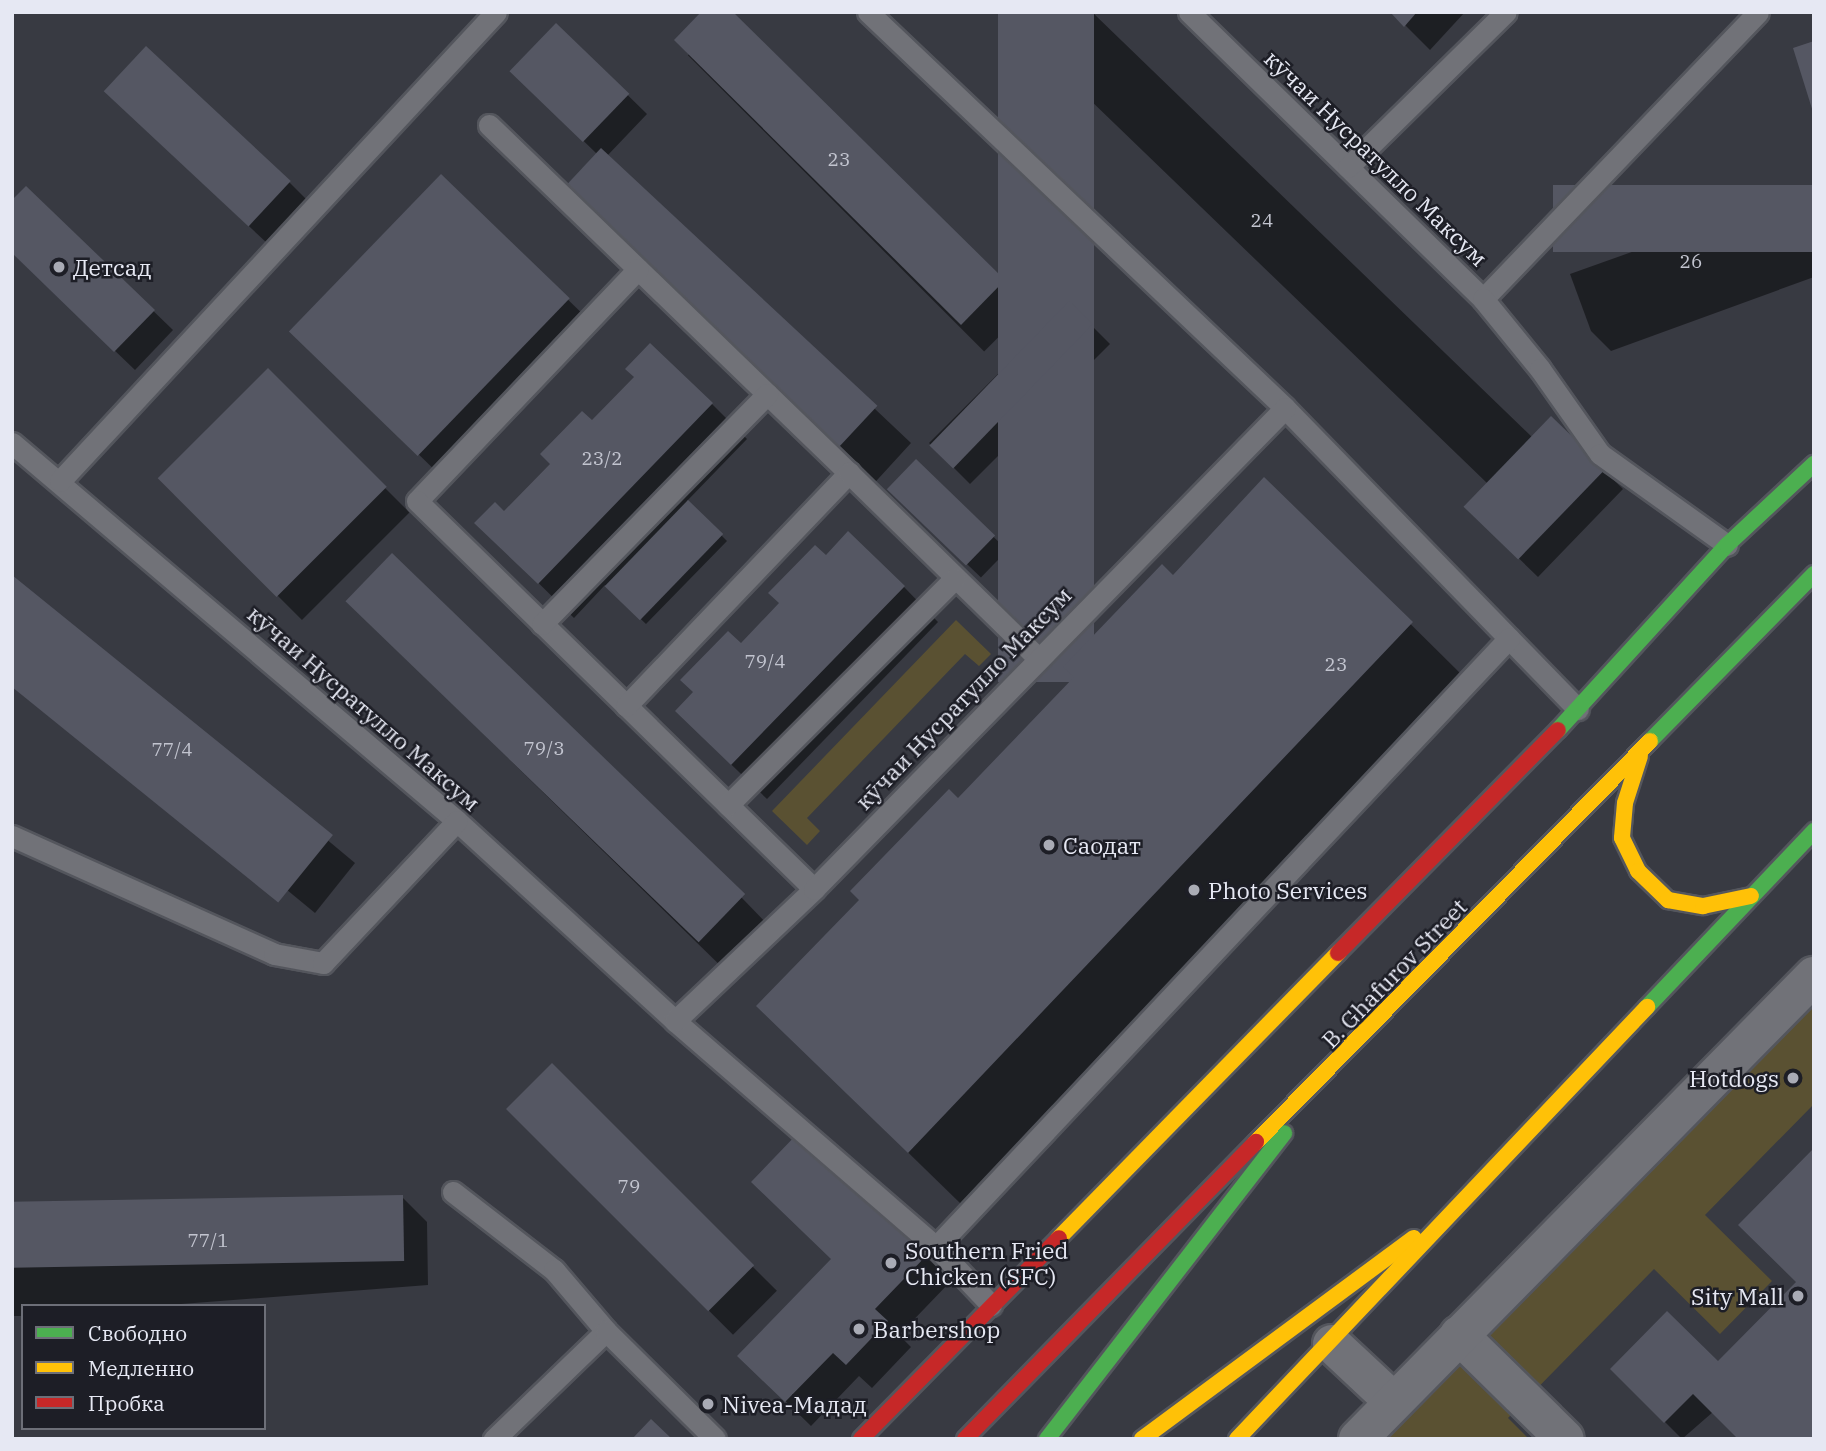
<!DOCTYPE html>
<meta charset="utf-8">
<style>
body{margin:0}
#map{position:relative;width:1826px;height:1451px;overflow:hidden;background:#383a42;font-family:"IBM Plex Serif",serif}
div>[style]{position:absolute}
.green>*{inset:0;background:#5a5132}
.shadow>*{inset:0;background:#0007;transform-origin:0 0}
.building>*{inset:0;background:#555763;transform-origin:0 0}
.roads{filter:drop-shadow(2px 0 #54565d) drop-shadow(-2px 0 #54565d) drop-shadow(0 2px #54565d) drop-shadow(0 -2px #54565d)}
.lane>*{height:21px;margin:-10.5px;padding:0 10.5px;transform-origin:10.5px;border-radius:10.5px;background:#717278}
.street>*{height:38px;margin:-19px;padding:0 19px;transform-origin:19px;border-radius:19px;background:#717278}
.fast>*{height:16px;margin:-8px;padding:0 8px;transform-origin:8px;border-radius:8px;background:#4caf50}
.slow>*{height:16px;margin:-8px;padding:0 8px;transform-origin:8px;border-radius:8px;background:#ffc107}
.jam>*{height:16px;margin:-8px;padding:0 8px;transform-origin:8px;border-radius:8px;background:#c62828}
.dots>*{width:19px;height:19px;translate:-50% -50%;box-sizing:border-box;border:4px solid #1d1e26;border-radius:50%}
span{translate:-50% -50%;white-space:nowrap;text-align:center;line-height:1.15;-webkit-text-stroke:5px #1d1e26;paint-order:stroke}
.number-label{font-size:19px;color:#c2c4cf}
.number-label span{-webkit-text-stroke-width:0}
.street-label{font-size:23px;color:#e6e8f3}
.poi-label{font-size:23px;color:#e6e8f3}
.left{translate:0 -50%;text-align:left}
.right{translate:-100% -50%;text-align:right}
.frame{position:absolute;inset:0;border:14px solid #e6e8f3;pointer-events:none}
.legend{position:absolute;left:21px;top:1304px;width:245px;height:126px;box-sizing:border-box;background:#1d1e26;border:2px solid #6d6f78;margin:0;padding:9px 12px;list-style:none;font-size:21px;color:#e6e8f3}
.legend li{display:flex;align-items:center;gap:14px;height:35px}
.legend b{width:35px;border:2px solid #6d6f78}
</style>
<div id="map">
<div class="green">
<div style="clip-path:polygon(956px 620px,991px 654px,979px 666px,965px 654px,807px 818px,820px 831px,807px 845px,772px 811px)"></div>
<div style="clip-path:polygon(1814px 1004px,1814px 1104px,1705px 1215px,1772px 1281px,1720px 1334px,1654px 1269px,1508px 1418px,1529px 1439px,1386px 1439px)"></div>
</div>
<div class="shadow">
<div style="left:731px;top:12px;width:419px;height:61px;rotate:45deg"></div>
<div style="clip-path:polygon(999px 12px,1092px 12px,1533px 438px,1551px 419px,1623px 489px,1538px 577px,1466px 507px,1488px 484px)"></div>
<div style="clip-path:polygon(1392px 12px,1465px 12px,1430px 50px)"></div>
<div style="clip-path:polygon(556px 25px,647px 114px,607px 156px,911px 443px,868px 490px,597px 154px,531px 90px)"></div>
<div style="clip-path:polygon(125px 110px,289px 182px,308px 201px,268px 244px)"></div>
<div style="clip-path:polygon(441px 176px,594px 325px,444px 479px,317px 356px)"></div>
<div style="clip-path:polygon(1814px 187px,1814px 277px,1611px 351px,1591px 331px,1570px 274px)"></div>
<div style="clip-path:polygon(26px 188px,173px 330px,135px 370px,12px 252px)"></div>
<div style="left:1069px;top:303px;width:58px;height:198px;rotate:45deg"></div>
<div style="left:268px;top:371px;width:200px;height:152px;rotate:45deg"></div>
<div style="clip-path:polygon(636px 377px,712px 404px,747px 439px,687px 501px,727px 541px,646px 624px,605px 585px,574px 618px,512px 557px,504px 513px)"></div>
<div style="left:916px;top:462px;width:127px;height:38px;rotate:44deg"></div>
<div style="clip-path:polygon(1264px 479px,1463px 676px,961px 1204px,811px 1058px,1173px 578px)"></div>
<div style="clip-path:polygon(826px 557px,904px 587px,938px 622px,767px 799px,712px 746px,695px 693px)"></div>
<div style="clip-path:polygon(12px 577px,355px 863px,315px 913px,12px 664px)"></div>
<div style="clip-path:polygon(383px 636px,742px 898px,776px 933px,733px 978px)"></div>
<div style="left:552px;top:1066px;width:318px;height:62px;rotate:45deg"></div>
<div style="clip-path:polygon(799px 1134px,951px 1281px,899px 1335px,911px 1347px,872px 1388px,859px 1376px,811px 1426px,765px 1381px,833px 1259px)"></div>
<div style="clip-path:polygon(402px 1197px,427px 1222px,428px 1285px,155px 1306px,23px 1306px,23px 1316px,12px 1316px,12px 1224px)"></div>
<div style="clip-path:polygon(1798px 1282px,1814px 1439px,1713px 1412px,1682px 1439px,1612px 1369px,1718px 1364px)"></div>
</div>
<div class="building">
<div style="clip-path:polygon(701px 12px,733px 12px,1005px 280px,961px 325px,674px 40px)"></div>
<div style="left:998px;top:12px;width:96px;height:670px"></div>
<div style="clip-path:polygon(1390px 12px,1417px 12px,1404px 27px)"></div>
<div style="left:556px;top:23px;width:102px;height:67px;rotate:44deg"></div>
<div style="clip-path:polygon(1814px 41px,1814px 112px,1813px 112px,1793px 48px)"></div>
<div style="left:146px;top:46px;width:198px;height:62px;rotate:43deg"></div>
<div style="left:601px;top:148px;width:378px;height:66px;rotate:43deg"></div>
<div style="left:441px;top:174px;width:179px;height:219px;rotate:44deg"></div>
<div style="left:1814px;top:185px;width:67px;height:261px;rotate:90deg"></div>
<div style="clip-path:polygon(26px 186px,155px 310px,114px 352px,12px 253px,12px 200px)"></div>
<div style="left:1069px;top:301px;width:33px;height:201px;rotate:44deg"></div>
<div style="clip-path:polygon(650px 343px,713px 403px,538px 584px,474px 523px,495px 502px,504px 511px,550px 464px,540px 454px,582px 411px,592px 420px,634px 377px,625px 369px)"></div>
<div style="left:268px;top:368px;width:168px;height:156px;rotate:45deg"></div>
<div style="left:1551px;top:416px;width:76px;height:126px;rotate:44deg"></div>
<div style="left:916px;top:459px;width:110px;height:42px;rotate:44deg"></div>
<div style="clip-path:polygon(1264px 477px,1413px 622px,908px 1153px,756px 1006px,859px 900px,850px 891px,949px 789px,958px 798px,1074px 677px,1063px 667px,1162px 564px,1173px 575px)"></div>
<div style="left:688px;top:500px;width:49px;height:120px;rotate:44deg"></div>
<div style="clip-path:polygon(848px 531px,905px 586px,731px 765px,675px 711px,693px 692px,680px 680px,728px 631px,741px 643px,779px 603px,768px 593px,815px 545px,826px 555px)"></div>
<div style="left:392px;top:553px;width:491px;height:67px;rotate:44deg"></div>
<div style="left:12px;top:575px;width:413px;height:87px;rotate:39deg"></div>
<div style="left:552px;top:1063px;width:286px;height:65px;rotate:45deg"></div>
<div style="clip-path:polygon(799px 1132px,927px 1255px,875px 1309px,888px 1321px,846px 1365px,833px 1353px,785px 1402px,737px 1356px,831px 1259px,751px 1182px)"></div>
<div style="clip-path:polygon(1814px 1148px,1814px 1439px,1738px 1439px,1693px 1394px,1664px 1423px,1610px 1369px,1667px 1311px,1718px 1361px,1796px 1282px,1738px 1225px)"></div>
<div style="left:403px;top:1195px;width:66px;height:392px;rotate:89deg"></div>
<div style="clip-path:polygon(651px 1419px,672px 1439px,632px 1439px)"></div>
</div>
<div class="roads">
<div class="lane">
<div style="left:868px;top:12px;width:575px;rotate:43.52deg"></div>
<div style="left:1285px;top:408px;width:420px;rotate:45.8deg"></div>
<div style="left:1189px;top:12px;width:411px;rotate:44.3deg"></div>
<div style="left:1483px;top:299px;width:397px;rotate:-46.2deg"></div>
<div style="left:489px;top:125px;width:501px;rotate:44.03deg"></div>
<div style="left:1348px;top:167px;width:221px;rotate:-44.5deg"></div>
<div style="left:638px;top:269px;width:320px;rotate:133.6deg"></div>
<div style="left:417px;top:501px;width:555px;rotate:44.34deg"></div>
<div style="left:1483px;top:299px;width:90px;rotate:50.8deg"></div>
<div style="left:1540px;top:369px;width:104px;rotate:54.8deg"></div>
<div style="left:1600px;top:454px;width:156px;rotate:35.6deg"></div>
<div style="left:12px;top:443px;width:584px;rotate:40.35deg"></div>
<div style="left:457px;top:821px;width:296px;rotate:42.5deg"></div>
<div style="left:675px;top:1021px;width:345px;rotate:40.9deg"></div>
<div style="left:936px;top:1247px;width:80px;rotate:46.5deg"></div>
<div style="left:60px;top:481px;width:640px;rotate:-47.09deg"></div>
<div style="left:542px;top:624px;width:322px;rotate:-45.6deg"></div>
<div style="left:626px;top:706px;width:323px;rotate:-46.3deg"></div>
<div style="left:849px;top:473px;width:264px;rotate:44.4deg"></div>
<div style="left:728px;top:805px;width:320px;rotate:-45deg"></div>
<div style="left:12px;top:836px;width:287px;rotate:24.2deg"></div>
<div style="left:274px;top:954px;width:50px;rotate:10.4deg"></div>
<div style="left:323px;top:963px;width:195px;rotate:-46.7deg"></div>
<div style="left:675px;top:1021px;width:192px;rotate:-43.5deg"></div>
<div style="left:814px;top:889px;width:673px;rotate:-45.6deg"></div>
<div style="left:453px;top:1192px;width:128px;rotate:37.7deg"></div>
<div style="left:554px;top:1270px;width:80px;rotate:49.6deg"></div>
<div style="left:606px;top:1331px;width:156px;rotate:136deg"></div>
<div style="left:936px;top:1247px;width:836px;rotate:-46.74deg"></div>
<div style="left:606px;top:1331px;width:153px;rotate:44.7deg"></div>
</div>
<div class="street">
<div style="left:1459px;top:1335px;width:148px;rotate:44.5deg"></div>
<div style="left:1332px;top:1344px;width:83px;rotate:43.1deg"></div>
<div style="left:1358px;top:1439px;width:650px;rotate:-45.44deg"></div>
</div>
<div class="fast">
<div style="left:1558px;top:730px;width:251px;rotate:-47.6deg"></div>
<div style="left:1727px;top:545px;width:119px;rotate:-43deg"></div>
<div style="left:1650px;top:741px;width:234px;rotate:-45.5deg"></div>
<div style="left:1647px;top:1007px;width:243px;rotate:-46.5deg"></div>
<div style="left:1047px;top:1439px;width:387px;rotate:-52.2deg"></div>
</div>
<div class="slow">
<div style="left:1640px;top:756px;width:49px;rotate:107.7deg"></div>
<div style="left:1625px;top:803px;width:35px;rotate:95deg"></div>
<div style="left:1622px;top:838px;width:37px;rotate:64deg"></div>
<div style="left:1638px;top:871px;width:42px;rotate:44deg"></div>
<div style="left:1668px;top:900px;width:36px;rotate:10deg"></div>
<div style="left:1703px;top:906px;width:49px;rotate:-11.8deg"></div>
<div style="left:1256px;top:1142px;width:562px;rotate:-45.5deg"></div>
<div style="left:1059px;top:1238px;width:399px;rotate:-45.6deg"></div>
<div style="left:1142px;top:1439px;width:338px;rotate:-36.5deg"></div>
<div style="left:1237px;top:1439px;width:596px;rotate:-46.5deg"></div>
</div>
<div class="jam">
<div style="left:1338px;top:953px;width:313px;rotate:-45.4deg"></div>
<div style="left:861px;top:1439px;width:282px;rotate:-45.4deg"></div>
<div style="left:965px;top:1439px;width:416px;rotate:-45.6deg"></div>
</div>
</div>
<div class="dots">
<div style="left:59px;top:267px;background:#a9abb5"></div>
<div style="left:1049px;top:845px;background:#a9abb5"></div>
<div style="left:1194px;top:890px;background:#a9abb5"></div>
<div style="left:1793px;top:1078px;background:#a9abb5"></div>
<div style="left:891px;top:1263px;background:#a9abb5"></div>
<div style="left:1798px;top:1296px;background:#a9abb5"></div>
<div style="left:859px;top:1329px;background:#a9abb5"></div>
<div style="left:708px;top:1404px;background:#a9abb5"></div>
</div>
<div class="number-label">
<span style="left:839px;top:160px">23</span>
<span style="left:1262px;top:221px">24</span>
<span style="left:1691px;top:262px">26</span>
<span style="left:602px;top:459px">23/2</span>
<span style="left:765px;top:662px">79/4</span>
<span style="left:1336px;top:665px">23</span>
<span style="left:544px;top:749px">79/3</span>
<span style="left:172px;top:750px">77/4</span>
<span style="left:629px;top:1187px">79</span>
<span style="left:208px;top:1241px">77/1</span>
</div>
<div class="street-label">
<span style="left:1376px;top:158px;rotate:44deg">кӯчаи Нусратулло Максум</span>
<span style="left:963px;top:698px;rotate:-46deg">кӯчаи Нусратулло Максум</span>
<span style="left:364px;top:708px;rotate:41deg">кӯчаи Нусратулло Максум</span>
<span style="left:1394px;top:973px;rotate:-46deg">B. Ghafurov Street</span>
</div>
<div class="poi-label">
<span class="left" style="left:73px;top:267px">Детсад</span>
<span class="left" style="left:1063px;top:845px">Саодат</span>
<span class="left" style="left:1208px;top:890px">Photo Services</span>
<span class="right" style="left:1779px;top:1078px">Hotdogs</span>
<span class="left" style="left:905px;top:1263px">Southern Fried<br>Chicken (SFC)</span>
<span class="right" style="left:1784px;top:1296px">Sity Mall</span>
<span class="left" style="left:873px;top:1329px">Barbershop</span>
<span class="left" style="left:722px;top:1404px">Nivea-Мадад</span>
</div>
<div class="frame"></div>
<ul class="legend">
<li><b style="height:9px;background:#4caf50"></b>Свободно</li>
<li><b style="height:9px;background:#ffc107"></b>Медленно</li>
<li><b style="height:9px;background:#c62828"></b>Пробка</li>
</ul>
</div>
